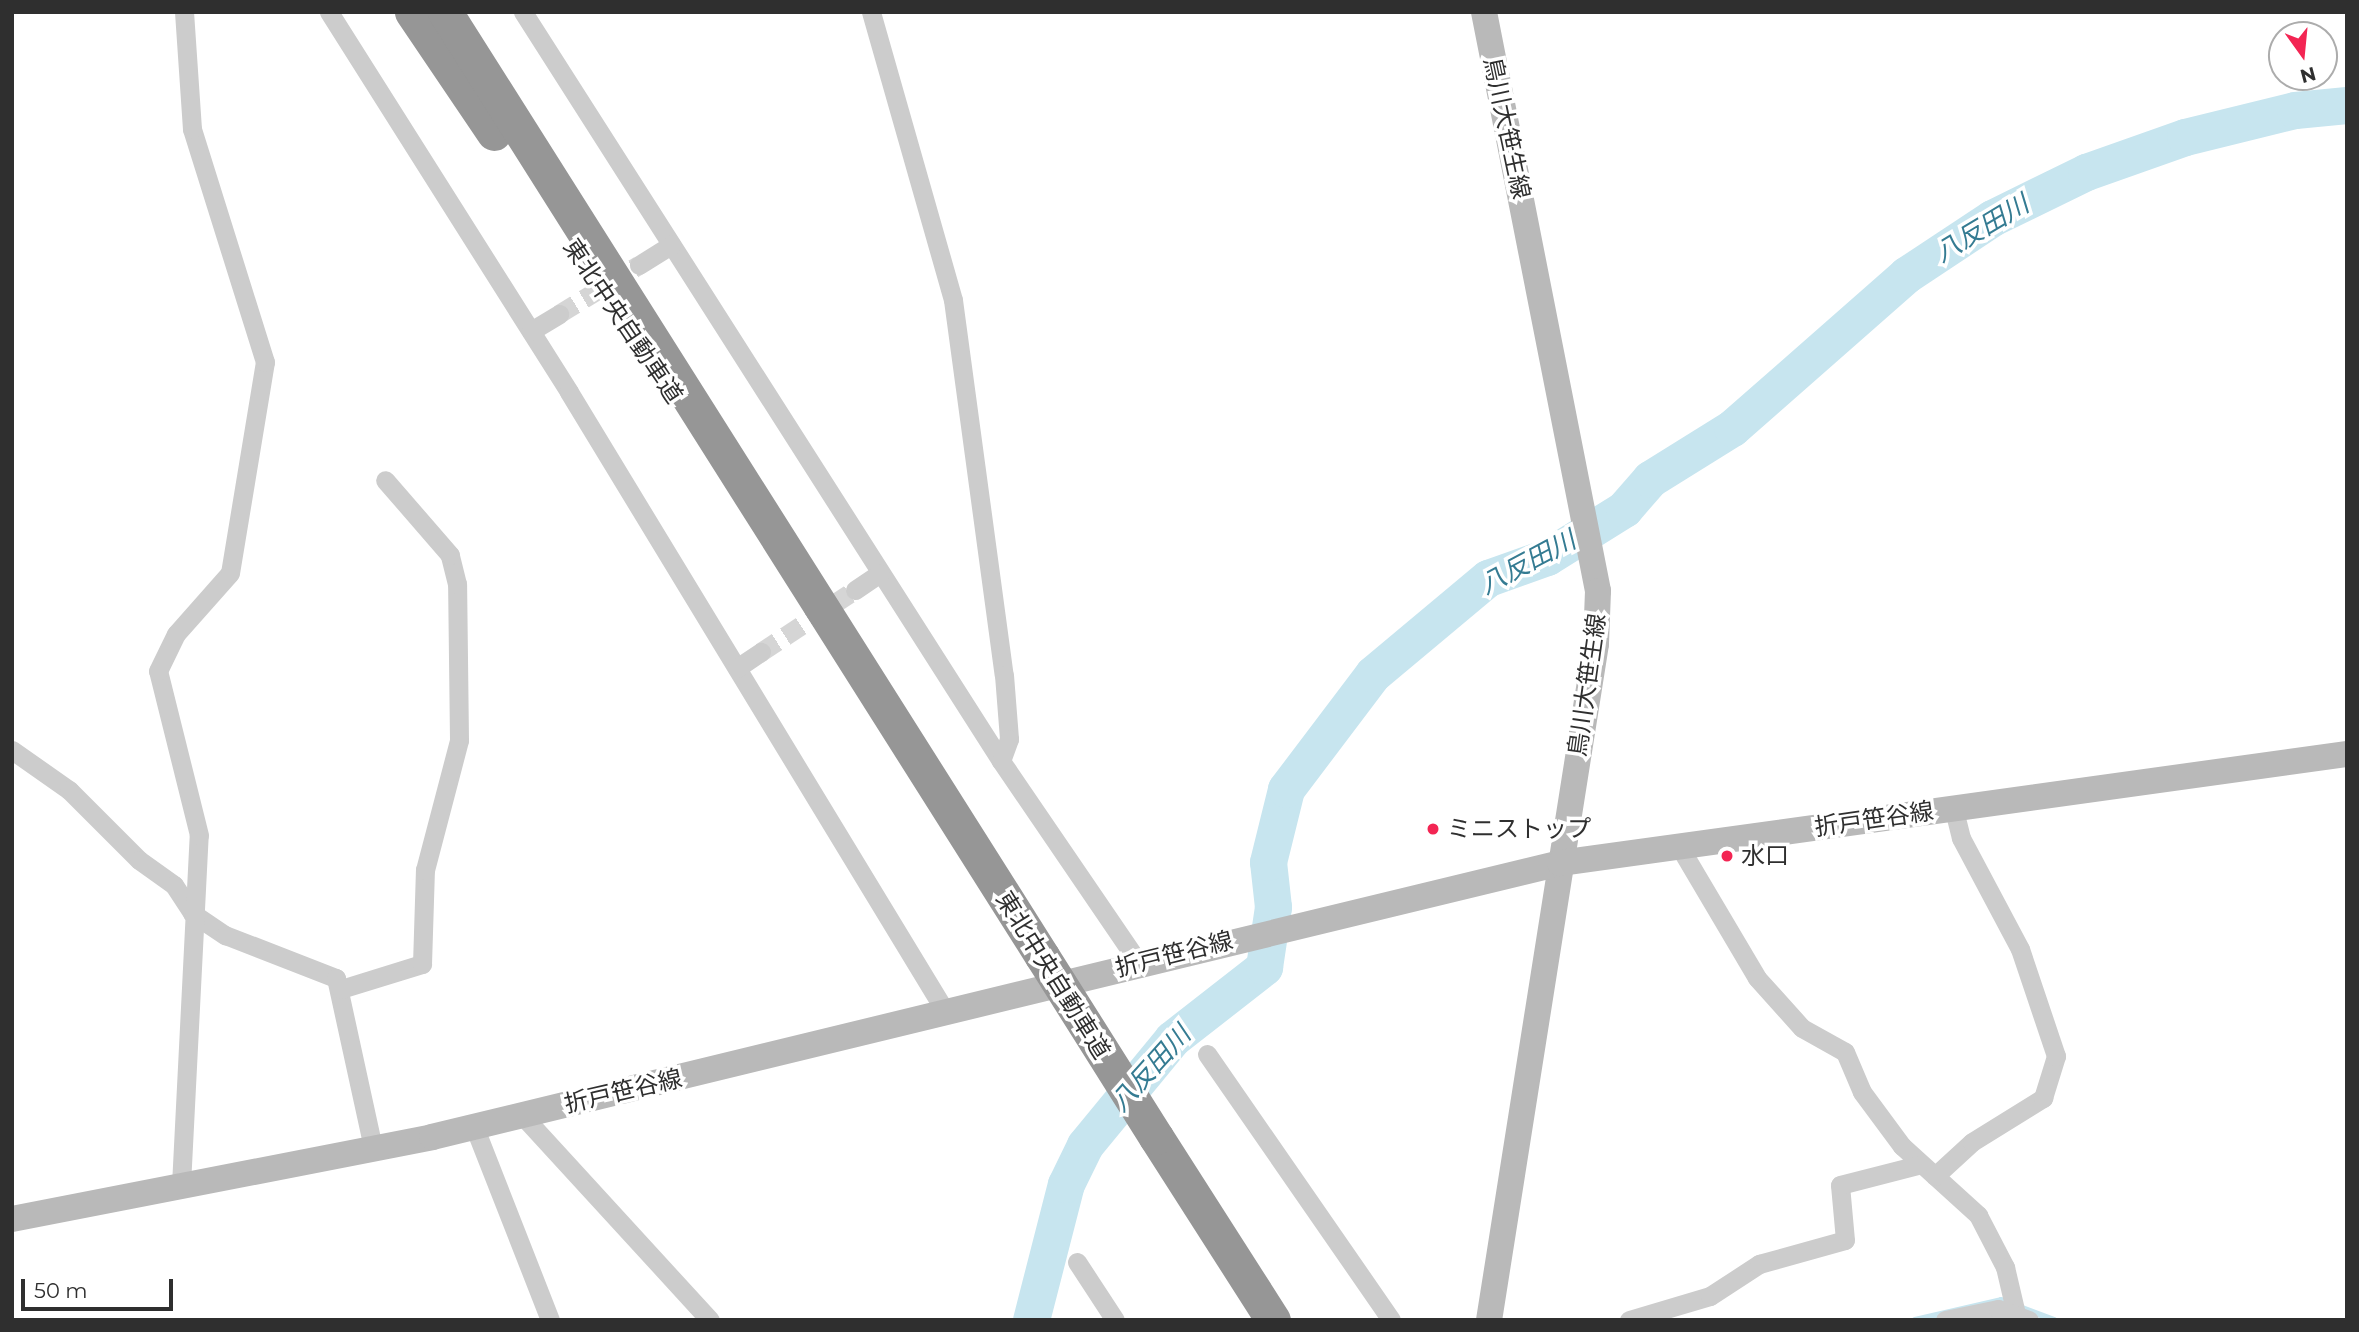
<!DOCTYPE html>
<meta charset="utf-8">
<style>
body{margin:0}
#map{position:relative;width:2359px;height:1332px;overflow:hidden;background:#fff;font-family:Montserrat,"Noto Sans JP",sans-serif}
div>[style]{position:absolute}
.stream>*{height:6px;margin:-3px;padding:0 3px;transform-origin:3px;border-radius:3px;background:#c7e5ef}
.river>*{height:37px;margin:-18.5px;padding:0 18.5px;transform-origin:18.5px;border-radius:18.5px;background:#c7e5ef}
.street-tunnel>*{height:19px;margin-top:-9.5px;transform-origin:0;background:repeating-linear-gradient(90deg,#d5d5d5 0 19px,transparent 0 29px)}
.street>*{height:19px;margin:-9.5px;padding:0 9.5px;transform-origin:9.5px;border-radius:9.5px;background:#ccc}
.secondary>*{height:26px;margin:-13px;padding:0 13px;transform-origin:13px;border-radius:13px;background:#b9b9b9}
.highway>*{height:35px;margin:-17.5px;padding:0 17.5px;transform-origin:17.5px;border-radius:17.5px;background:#969696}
.highway-bridge>*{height:35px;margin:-17.5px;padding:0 17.5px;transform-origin:17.5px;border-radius:17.5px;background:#969696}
.dots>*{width:19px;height:19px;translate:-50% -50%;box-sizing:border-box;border:4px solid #fff;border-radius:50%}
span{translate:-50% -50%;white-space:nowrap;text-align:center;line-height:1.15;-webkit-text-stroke:7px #fff;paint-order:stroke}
.street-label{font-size:24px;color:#2f2f2f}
.poi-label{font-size:24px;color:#2f2f2f}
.left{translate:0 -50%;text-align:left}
.water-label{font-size:26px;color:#347b92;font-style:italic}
.frame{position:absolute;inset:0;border:14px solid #2f2f2f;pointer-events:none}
.north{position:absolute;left:2268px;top:21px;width:70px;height:70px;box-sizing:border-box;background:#fff;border:2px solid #acacac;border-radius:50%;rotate:165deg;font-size:19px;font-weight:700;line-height:28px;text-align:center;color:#2f2f2f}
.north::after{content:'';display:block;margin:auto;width:24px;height:32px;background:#f32553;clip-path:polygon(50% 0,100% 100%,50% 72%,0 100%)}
.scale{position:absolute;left:21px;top:1279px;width:152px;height:32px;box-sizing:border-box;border:4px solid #2f2f2f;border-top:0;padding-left:9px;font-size:21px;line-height:24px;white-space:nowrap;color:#2f2f2f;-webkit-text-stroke:5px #fff;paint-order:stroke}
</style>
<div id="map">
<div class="stream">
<div style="left:1915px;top:1320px;width:88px;rotate:-13.1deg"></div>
<div style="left:2001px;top:1300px;width:57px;rotate:20.7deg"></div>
</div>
<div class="river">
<div style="left:1031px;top:1320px;width:140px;rotate:-75.6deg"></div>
<div style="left:1066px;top:1184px;width:43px;rotate:-64deg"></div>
<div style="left:1085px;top:1145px;width:137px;rotate:-50.6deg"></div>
<div style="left:1172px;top:1039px;width:117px;rotate:-38deg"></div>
<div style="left:1264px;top:967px;width:61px;rotate:-81.5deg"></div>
<div style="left:1273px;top:907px;width:45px;rotate:-96.3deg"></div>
<div style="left:1268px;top:862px;width:75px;rotate:-76.1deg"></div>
<div style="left:1286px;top:789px;width:144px;rotate:-52.9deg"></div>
<div style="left:1373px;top:674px;width:150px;rotate:-39.9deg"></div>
<div style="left:1488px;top:578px;width:63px;rotate:-19.6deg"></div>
<div style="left:1547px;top:557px;width:91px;rotate:-31.9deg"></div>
<div style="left:1624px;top:509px;width:40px;rotate:-49deg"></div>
<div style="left:1650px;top:479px;width:97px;rotate:-31.9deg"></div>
<div style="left:1732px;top:428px;width:232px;rotate:-41.3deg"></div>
<div style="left:1906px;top:275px;width:103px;rotate:-33.5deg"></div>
<div style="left:1992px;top:218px;width:105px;rotate:-26.1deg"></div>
<div style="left:2086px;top:172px;width:105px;rotate:-19.5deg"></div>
<div style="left:2185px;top:137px;width:113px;rotate:-13.8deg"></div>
<div style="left:2295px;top:110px;width:52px;rotate:-5.5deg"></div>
</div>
<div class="street-tunnel">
<div style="left:559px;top:314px;width:94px;rotate:-31.5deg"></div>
<div style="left:761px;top:652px;width:113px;rotate:-33.4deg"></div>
</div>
<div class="street">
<div style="left:329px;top:12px;width:449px;rotate:57.7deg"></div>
<div style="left:569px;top:392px;width:724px;rotate:58.72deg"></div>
<div style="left:523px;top:12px;width:889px;rotate:57.45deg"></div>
<div style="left:1001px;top:761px;width:245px;rotate:55.7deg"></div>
<div style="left:871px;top:12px;width:299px;rotate:74.1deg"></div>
<div style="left:953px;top:300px;width:378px;rotate:82.3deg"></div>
<div style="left:1004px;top:675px;width:64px;rotate:85.5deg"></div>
<div style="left:1009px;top:739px;width:23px;rotate:110deg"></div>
<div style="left:639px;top:265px;width:38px;rotate:-32deg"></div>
<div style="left:531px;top:331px;width:33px;rotate:-31deg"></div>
<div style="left:855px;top:590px;width:30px;rotate:-34deg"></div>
<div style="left:737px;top:668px;width:29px;rotate:-34deg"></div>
<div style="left:12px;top:750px;width:70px;rotate:35.1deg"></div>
<div style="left:69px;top:790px;width:99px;rotate:45deg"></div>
<div style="left:139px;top:860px;width:43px;rotate:35.5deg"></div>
<div style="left:174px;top:885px;width:33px;rotate:57deg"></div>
<div style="left:192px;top:913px;width:40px;rotate:34deg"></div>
<div style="left:225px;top:935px;width:119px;rotate:21.2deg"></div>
<div style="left:336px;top:978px;width:174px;rotate:77.7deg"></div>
<div style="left:1679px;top:846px;width:153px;rotate:59.4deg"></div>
<div style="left:1757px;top:978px;width:67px;rotate:48deg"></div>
<div style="left:1802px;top:1028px;width:49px;rotate:29.2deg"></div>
<div style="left:1845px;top:1052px;width:43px;rotate:67deg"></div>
<div style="left:1862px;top:1092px;width:67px;rotate:53.5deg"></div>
<div style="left:1902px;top:1146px;width:103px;rotate:42.2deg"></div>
<div style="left:1978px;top:1215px;width:59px;rotate:62.6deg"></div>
<div style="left:2005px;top:1267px;width:48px;rotate:76.8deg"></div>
<div style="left:341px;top:989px;width:85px;rotate:-17.2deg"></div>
<div style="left:422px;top:964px;width:94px;rotate:-88.2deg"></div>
<div style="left:425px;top:870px;width:134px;rotate:-75.3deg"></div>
<div style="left:459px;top:740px;width:156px;rotate:-90.7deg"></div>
<div style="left:457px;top:584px;width:30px;rotate:-104deg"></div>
<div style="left:450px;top:555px;width:99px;rotate:-130.9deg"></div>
<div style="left:1207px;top:1054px;width:323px;rotate:55.3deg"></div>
<div style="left:522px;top:1115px;width:278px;rotate:47.5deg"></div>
<div style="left:474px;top:1126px;width:208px;rotate:68.6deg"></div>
<div style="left:1935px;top:1176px;width:50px;rotate:-42.6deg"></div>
<div style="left:1972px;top:1142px;width:84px;rotate:-31.8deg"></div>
<div style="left:2043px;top:1098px;width:44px;rotate:-72.8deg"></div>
<div style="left:2056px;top:1056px;width:113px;rotate:-108.6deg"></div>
<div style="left:2020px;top:949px;width:126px;rotate:-118deg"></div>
<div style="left:1961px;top:838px;width:32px;rotate:-104deg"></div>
<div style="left:181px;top:1185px;width:350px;rotate:-87.1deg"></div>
<div style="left:199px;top:835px;width:169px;rotate:-104deg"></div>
<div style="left:158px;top:671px;width:41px;rotate:-64.1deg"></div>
<div style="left:176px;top:634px;width:81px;rotate:-48.5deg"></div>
<div style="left:230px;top:573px;width:214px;rotate:-80.6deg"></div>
<div style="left:265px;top:362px;width:244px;rotate:-107.4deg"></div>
<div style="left:192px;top:129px;width:117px;rotate:-93.9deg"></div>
<div style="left:1077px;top:1262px;width:69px;rotate:56.8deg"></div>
<div style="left:1629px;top:1320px;width:84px;rotate:-16.5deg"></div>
<div style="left:1710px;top:1296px;width:59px;rotate:-33.1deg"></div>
<div style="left:1759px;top:1264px;width:89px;rotate:-15.6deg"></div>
<div style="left:1845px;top:1240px;width:55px;rotate:-95.2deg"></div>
<div style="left:1840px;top:1185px;width:81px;rotate:-14.4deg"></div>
<div style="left:1945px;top:1320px;width:54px;rotate:-11.7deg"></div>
<div style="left:1998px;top:1309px;width:33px;rotate:20deg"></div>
</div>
<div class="secondary">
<div style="left:1484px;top:12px;width:590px;rotate:78.86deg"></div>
<div style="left:1598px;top:591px;width:53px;rotate:92.2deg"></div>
<div style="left:1596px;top:644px;width:684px;rotate:98.99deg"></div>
<div style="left:12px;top:1219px;width:428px;rotate:-11deg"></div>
<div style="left:432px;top:1137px;width:1161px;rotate:-13.65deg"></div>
<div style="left:1560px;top:863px;width:795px;rotate:-7.89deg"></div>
</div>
<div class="highway">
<div style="left:412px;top:12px;width:146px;rotate:55.9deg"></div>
<div style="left:445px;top:12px;width:1117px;rotate:57.69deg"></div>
<div style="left:1156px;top:1137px;width:217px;rotate:57.4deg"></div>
</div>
<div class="highway-bridge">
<div style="left:1042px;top:956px;width:214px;rotate:57.8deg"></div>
</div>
<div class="dots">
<div style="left:1433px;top:829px;background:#f32553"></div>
<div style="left:1727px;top:856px;background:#f32553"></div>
</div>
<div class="street-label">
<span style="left:1507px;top:128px;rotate:78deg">鳥川大笹生線</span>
<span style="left:623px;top:321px;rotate:56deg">東北中央自動車道</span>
<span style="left:1587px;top:685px;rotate:-82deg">鳥川大笹生線</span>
<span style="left:1874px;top:819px;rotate:-8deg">折戸笹谷線</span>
<span style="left:1174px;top:954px;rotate:-14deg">折戸笹谷線</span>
<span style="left:1053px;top:975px;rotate:58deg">東北中央自動車道</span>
<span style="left:623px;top:1091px;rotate:-13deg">折戸笹谷線</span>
</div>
<div class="poi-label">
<span class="left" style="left:1447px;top:829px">ミニストップ</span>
<span class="left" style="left:1741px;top:856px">水口</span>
</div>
<div class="water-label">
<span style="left:1982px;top:229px;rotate:-31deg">八反田川</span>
<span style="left:1528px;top:563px;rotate:-28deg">八反田川</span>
<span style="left:1151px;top:1069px;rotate:-48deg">八反田川</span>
</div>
<div class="frame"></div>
<div class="north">N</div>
<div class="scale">50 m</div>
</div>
